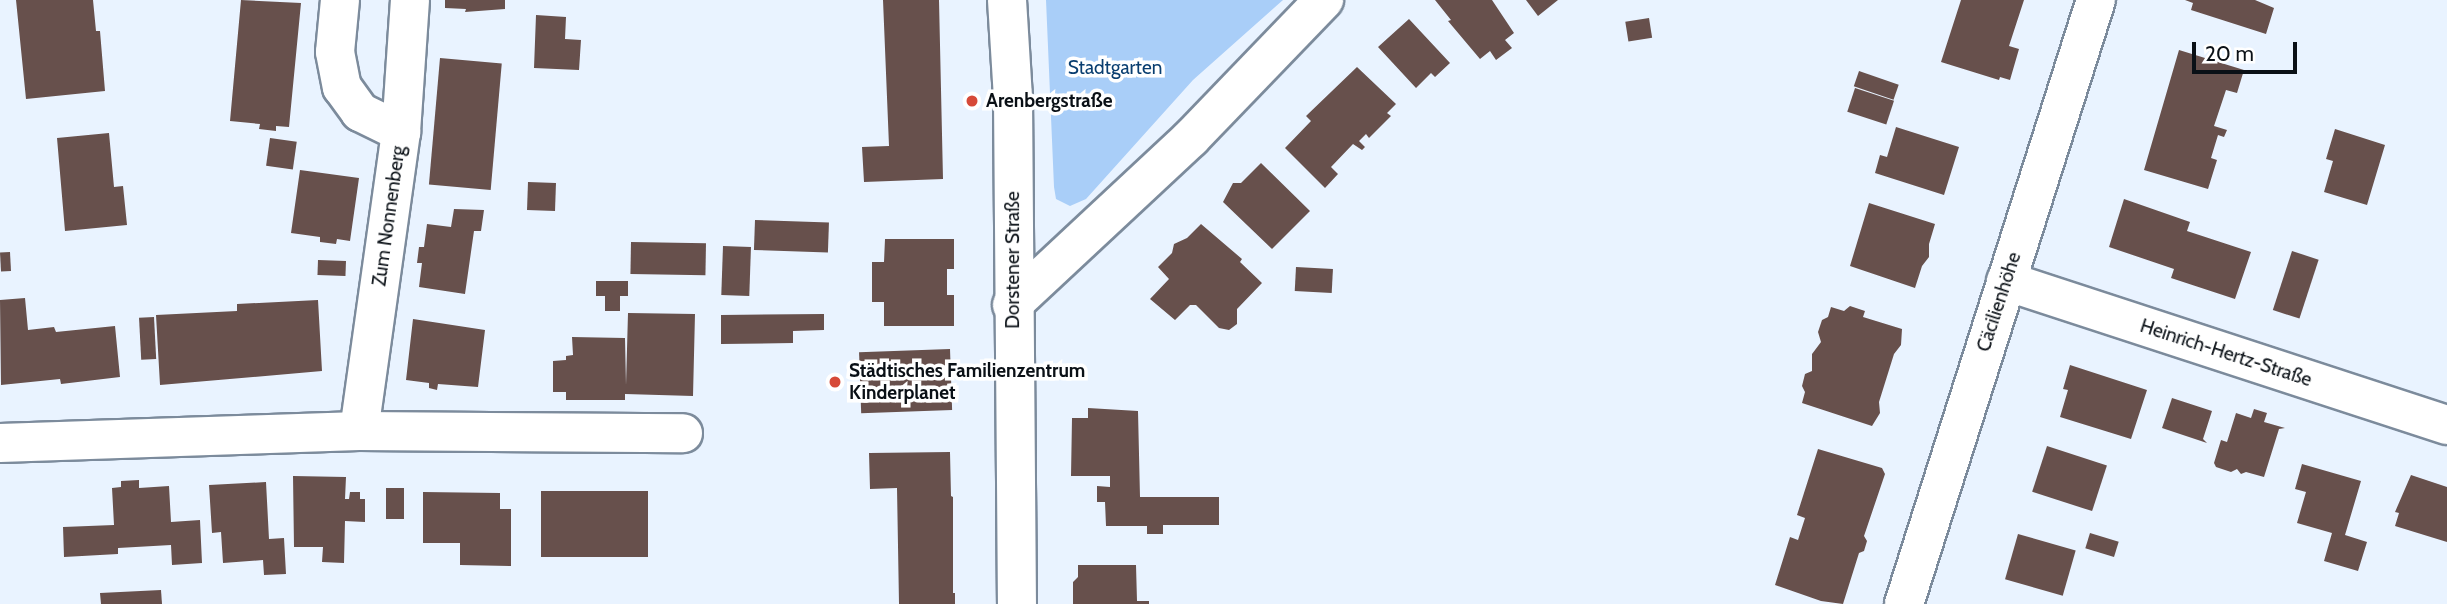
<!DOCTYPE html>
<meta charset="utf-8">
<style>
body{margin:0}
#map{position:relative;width:2447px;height:604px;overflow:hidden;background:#e9f3ff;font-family:Cabin,sans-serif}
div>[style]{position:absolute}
.green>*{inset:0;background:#a9cef8}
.building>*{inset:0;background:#67504c;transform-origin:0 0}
.roads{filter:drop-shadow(2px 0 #7c8b9c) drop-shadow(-2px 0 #7c8b9c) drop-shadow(0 2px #7c8b9c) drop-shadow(0 -2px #7c8b9c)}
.minor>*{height:38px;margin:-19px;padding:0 19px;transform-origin:19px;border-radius:19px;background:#fff}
.major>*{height:38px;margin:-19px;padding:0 19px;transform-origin:19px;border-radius:19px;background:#fff}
.dots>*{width:19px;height:19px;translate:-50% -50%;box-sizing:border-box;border:4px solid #fff;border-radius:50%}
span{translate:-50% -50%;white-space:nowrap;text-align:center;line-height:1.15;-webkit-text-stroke:7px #fff;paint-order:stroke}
.park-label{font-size:19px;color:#093e70}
.poi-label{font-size:19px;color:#0a1016;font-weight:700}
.left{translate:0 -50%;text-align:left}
.street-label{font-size:19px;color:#0a1016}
.scale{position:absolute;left:2192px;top:42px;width:105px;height:32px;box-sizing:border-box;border:4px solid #0a1016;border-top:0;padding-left:9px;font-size:21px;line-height:24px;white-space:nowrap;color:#0a1016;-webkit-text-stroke:5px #fff;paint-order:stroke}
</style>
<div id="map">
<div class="green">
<div style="clip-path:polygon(1046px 0,1283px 0,1193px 80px,1086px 199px,1070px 206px,1056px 199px,1054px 187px)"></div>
</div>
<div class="building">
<div style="clip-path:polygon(16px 0,93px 0,96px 31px,100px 31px,105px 91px,26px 99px)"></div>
<div style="clip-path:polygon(241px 0,301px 3px,289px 127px,276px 126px,276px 131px,259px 129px,260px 124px,230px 121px)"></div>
<div style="clip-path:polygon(445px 0,505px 0,505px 9px,465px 12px,466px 9px,445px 8px)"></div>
<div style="clip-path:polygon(883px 0,939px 0,943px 179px,864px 182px,862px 147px,889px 146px)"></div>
<div style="clip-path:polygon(1435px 0,1492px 0,1514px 33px,1505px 40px,1512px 48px,1496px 60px,1490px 51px,1480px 59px,1448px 21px,1451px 20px)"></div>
<div style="clip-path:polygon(1526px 0,1558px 0,1538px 16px)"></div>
<div style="clip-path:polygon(1961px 0,2024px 0,2009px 46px,2019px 49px,2010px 80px,2000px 77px,1999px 80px,1941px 62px)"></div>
<div style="clip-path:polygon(2185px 0,2255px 0,2274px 8px,2266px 34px,2191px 10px,2193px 3px)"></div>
<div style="clip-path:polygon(536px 15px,566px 17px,565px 39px,581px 40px,579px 70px,534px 68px)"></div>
<div style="left:1649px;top:18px;width:20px;height:24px;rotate:81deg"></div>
<div style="clip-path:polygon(1409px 19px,1450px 63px,1435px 77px,1431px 73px,1416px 88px,1378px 47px)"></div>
<div style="clip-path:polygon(2179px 50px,2244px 70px,2237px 93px,2226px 90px,2214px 126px,2227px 130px,2224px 137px,2218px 135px,2211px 158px,2217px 160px,2208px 189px,2144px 170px)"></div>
<div style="left:440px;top:58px;width:62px;height:127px;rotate:5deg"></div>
<div style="clip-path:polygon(1357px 67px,1396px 104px,1387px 113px,1391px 116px,1369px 138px,1366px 134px,1359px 141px,1365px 147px,1362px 150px,1353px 144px,1331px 167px,1338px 174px,1325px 188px,1285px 148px,1311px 121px,1306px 116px)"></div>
<div style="left:1859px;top:71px;width:42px;height:16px;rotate:19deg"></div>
<div style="left:1855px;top:88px;width:41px;height:25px;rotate:18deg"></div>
<div style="clip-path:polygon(1896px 127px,1959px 147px,1944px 195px,1875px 173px,1880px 155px,1887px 157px)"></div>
<div style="clip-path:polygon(2335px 129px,2385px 145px,2367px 205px,2324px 192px,2333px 161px,2326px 159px)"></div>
<div style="clip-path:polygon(109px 133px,114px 187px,123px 186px,127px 225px,65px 231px,57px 138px)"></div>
<div style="left:270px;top:138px;width:27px;height:28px;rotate:8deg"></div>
<div style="clip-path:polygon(1261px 163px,1310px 211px,1272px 249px,1223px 202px,1233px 183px,1241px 183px)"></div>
<div style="clip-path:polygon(300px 170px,359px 178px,350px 241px,337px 239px,336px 244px,320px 242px,320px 237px,291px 233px)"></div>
<div style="left:528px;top:182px;width:28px;height:28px;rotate:2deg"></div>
<div style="clip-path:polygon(2124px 199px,2190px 222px,2187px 231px,2251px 252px,2235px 299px,2171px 278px,2174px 269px,2109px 247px)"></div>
<div style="clip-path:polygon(1869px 203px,1935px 224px,1929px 244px,1929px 257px,1922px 266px,1915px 288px,1850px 266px)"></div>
<div style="clip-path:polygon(454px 209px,484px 210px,481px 231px,474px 231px,465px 294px,419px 287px,422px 263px,417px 263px,419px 247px,424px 247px,427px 224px,451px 227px)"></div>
<div style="left:755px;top:220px;width:74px;height:30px;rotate:2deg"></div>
<div style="clip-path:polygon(1201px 224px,1242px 259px,1240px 262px,1262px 283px,1237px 309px,1237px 324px,1229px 330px,1219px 328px,1196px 305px,1190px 305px,1175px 320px,1150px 299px,1169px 279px,1158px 267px,1172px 253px,1174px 244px,1187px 238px)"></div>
<div style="clip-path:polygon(885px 239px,954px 239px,954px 269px,947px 269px,947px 295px,954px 295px,954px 326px,884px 326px,884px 302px,872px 302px,872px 262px,884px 262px)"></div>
<div style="left:631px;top:242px;width:75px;height:32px;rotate:1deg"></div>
<div style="left:723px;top:246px;width:28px;height:49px;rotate:2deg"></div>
<div style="left:2292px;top:251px;width:28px;height:62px;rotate:18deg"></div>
<div style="left:10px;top:252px;width:19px;height:10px;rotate:87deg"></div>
<div style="left:318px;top:260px;width:28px;height:15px;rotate:2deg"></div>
<div style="left:1296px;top:267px;width:37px;height:24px;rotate:3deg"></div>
<div style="clip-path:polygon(596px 281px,628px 281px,628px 296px,620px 296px,620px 311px,605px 311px,605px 296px,596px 296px)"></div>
<div style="clip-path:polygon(25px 298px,28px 330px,54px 327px,56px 332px,115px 326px,120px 377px,61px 384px,60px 379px,1px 385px,0 300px)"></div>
<div style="clip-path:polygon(318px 300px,322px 371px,160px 385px,156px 315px,237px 311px,237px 304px)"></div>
<div style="clip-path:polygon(1850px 306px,1865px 311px,1863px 317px,1902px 329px,1901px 345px,1894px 354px,1879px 402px,1880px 413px,1872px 426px,1802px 403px,1805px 392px,1802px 386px,1805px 374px,1812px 371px,1812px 354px,1821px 342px,1818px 332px,1822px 320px,1828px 317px,1831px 307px,1844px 311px)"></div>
<div style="clip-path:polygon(628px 313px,695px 314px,693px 396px,625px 394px,625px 400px,566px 400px,566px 392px,553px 392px,553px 361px,566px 360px,566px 356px,573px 355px,572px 337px,625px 338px,626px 385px)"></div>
<div style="clip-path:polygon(824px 314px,824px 330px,793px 331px,793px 343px,721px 344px,721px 315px)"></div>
<div style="left:154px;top:317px;width:42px;height:15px;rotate:87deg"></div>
<div style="clip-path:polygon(413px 319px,485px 330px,478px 387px,438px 384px,437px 390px,429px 388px,429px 383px,406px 380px)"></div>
<div style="left:950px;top:349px;width:61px;height:91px;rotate:88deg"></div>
<div style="clip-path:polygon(2070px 365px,2147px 390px,2131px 439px,2060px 417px,2068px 390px,2063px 389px)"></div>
<div style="clip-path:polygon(2172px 398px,2212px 411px,2203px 439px,2207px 443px,2162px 428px)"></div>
<div style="clip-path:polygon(1088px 408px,1138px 411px,1140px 497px,1219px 497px,1219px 525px,1163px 525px,1163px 534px,1147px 534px,1147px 526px,1106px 526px,1105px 502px,1097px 502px,1097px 486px,1110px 487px,1110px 476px,1071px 476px,1072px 418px,1088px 418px)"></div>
<div style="clip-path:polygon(2254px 409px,2267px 413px,2264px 422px,2285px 428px,2279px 429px,2264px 477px,2246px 472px,2241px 474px,2237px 469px,2231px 472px,2216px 467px,2214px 463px,2221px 440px,2227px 442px,2236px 413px,2251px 418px)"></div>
<div style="left:2047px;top:446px;width:63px;height:48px;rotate:18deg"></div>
<div style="clip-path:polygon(1818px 449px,1882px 468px,1885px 474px,1864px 536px,1867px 541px,1864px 551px,1859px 553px,1843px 604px,1821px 601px,1775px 585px,1790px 537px,1798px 540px,1805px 518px,1797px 515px)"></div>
<div style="clip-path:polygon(950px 452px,951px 496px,953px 497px,953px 593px,955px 593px,955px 604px,899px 604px,897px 488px,870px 489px,869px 453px)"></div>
<div style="clip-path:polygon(2302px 464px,2361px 481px,2345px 535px,2367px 542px,2358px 571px,2324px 561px,2332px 533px,2297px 523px,2306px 492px,2295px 489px)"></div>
<div style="clip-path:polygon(2411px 475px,2447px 487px,2447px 542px,2395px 526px,2399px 513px,2395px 512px)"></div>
<div style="clip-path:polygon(293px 476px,346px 477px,345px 499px,349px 499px,350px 492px,360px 492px,360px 499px,365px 499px,365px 522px,345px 521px,344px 563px,322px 562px,323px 547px,294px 547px)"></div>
<div style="clip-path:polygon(139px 480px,139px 488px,169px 486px,171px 522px,200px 520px,202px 563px,172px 565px,171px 545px,118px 548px,118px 554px,64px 557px,63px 527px,114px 525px,112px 488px,121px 487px,121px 481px)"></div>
<div style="clip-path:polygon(266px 482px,269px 539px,284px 538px,286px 574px,264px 575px,263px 560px,223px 563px,221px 532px,212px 533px,209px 485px)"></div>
<div style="left:386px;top:488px;width:18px;height:31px"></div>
<div style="left:541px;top:491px;width:107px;height:66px"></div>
<div style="clip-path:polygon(423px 492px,500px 493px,500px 509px,511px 509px,511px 566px,460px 565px,460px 543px,423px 543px)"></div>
<div style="left:2090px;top:533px;width:30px;height:16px;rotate:17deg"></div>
<div style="left:2018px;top:534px;width:60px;height:47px;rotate:16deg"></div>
<div style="clip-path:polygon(1078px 565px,1136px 565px,1137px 601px,1149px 601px,1149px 604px,1073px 604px,1073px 582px,1078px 577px)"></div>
<div style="clip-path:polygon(161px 590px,162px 604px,101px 604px,100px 593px)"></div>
</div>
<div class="roads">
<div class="minor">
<div style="left:340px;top:0;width:52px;rotate:95.5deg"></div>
<div style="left:335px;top:52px;width:36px;rotate:79deg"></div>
<div style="left:342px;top:87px;width:31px;rotate:54deg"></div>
<div style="left:360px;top:112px;width:46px;rotate:26deg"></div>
<div style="left:2006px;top:281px;width:464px;rotate:18.1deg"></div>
<div style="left:1012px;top:305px;width:245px;rotate:-43deg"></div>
<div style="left:1191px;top:138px;width:192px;rotate:-46.1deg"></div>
<div style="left:359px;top:431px;width:302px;rotate:-82deg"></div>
<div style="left:401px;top:132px;width:132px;rotate:-86.1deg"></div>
<div style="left:0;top:443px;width:359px;rotate:-1.9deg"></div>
<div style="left:359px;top:431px;width:324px;rotate:0.4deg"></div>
<div style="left:1904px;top:604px;width:634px;rotate:-72.37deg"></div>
</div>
<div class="major">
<div style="left:1007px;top:0;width:98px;rotate:86.5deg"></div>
<div style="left:1013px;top:98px;width:506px;rotate:89.55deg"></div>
</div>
</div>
<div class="dots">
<div style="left:972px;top:101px;background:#d64938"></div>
<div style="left:835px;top:382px;background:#d64938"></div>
</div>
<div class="park-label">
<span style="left:1115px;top:68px">Stadtgarten</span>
</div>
<div class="poi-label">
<span class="left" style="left:986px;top:101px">Arenbergstraße</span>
<span class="left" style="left:849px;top:382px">Städtisches Familienzentrum<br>Kinderplanet</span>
</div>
<div class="street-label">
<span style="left:389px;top:216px;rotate:-82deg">Zum Nonnenberg</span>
<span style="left:1013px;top:260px;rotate:-90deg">Dorstener Straße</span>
<span style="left:1999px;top:302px;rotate:-72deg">Cäcilienhöhe</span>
<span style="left:2226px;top:353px;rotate:18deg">Heinrich-Hertz-Straße</span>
</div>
<div class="scale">20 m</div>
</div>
